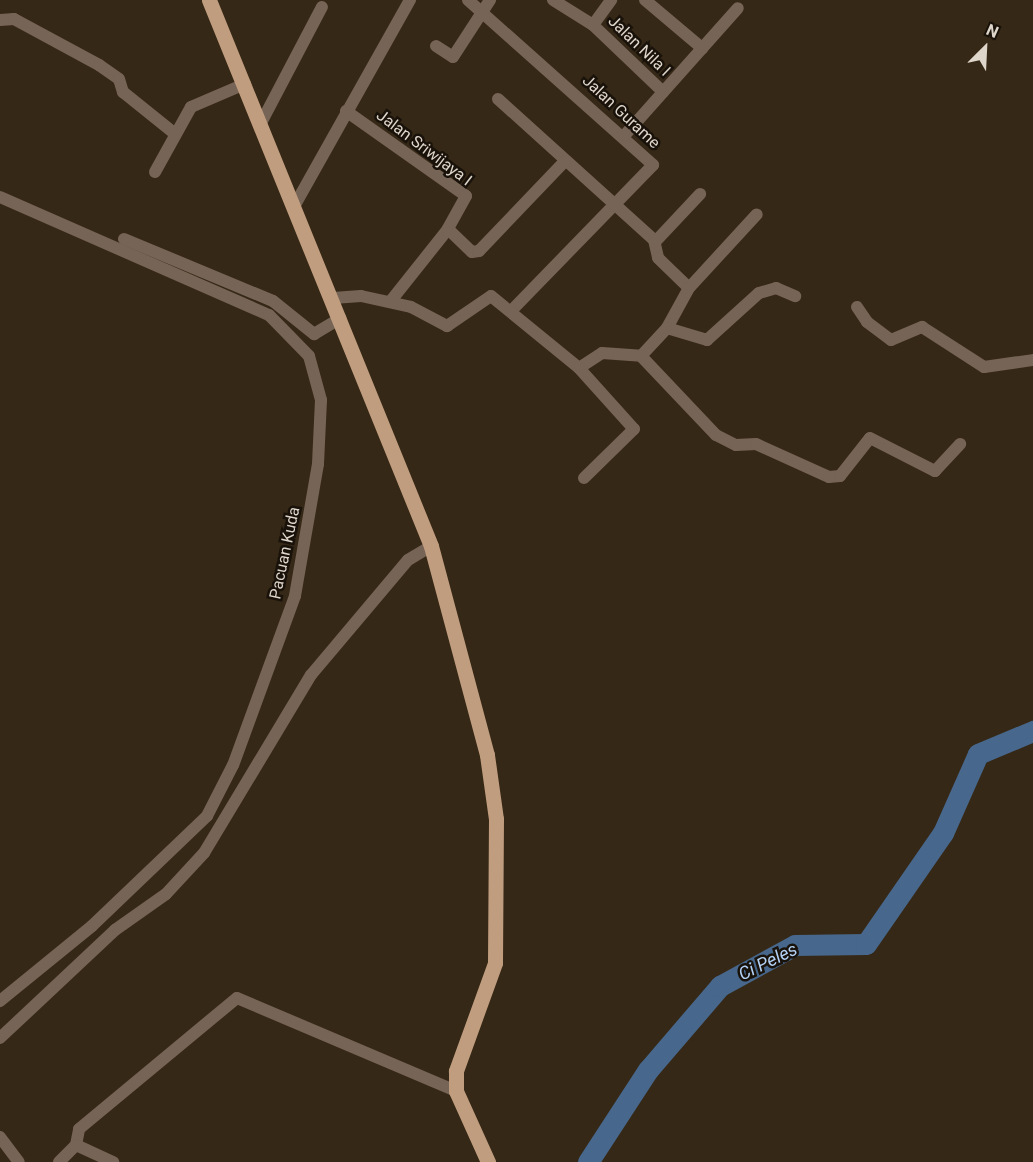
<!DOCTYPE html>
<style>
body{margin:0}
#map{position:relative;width:1033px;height:1162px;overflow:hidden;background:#362816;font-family:Roboto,sans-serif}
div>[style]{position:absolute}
.river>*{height:21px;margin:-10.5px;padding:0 10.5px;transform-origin:10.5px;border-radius:10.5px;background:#47678c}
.minor>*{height:12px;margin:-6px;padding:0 6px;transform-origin:6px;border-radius:6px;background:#766456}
.tertiary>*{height:12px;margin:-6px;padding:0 6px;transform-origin:6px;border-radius:6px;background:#766456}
.primary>*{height:15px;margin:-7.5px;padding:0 7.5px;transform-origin:7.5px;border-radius:7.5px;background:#c09d7f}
span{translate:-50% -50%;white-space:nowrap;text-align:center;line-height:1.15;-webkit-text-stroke:5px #18120a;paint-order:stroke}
.street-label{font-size:16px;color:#dfd6cb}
.water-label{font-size:18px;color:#b3d1f5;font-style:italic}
.north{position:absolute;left:955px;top:18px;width:60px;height:60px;-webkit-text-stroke:4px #18120a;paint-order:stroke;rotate:24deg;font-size:16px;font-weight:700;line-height:24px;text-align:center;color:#dfd6cb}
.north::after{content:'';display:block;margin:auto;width:21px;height:27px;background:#dfd6cb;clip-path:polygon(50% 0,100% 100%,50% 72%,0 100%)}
</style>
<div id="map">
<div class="river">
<div style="left:588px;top:1162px;width:110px;rotate:-56.9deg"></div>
<div style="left:648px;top:1070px;width:111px;rotate:-49.4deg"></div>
<div style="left:720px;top:986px;width:85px;rotate:-28.7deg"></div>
<div style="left:795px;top:945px;width:71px;rotate:-0.8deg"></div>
<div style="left:866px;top:944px;width:135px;rotate:-55.3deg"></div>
<div style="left:943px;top:833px;width:86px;rotate:-66.1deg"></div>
<div style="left:978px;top:754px;width:60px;rotate:-22.7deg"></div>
</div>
<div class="minor">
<div style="left:468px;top:0;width:248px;rotate:41.7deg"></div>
<div style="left:653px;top:165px;width:201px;rotate:134.2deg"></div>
<div style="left:553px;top:0;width:47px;rotate:32deg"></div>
<div style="left:593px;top:25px;width:97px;rotate:43.7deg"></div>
<div style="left:645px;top:0;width:75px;rotate:40.1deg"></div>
<div style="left:0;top:20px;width:14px;rotate:-4deg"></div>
<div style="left:14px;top:19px;width:97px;rotate:28.4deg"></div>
<div style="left:99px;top:65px;width:24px;rotate:35deg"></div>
<div style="left:119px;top:79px;width:14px;rotate:73deg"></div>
<div style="left:123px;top:92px;width:65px;rotate:38.8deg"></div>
<div style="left:593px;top:25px;width:31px;rotate:-54deg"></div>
<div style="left:436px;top:46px;width:20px;rotate:33deg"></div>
<div style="left:453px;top:57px;width:68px;rotate:-57deg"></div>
<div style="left:498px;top:99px;width:210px;rotate:42.1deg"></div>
<div style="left:654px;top:240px;width:18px;rotate:77deg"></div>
<div style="left:658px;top:258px;width:43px;rotate:44.1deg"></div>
<div style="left:689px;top:288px;width:100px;rotate:-47.4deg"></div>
<div style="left:346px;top:111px;width:147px;rotate:35.3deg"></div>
<div style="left:466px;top:196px;width:38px;rotate:119deg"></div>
<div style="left:448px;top:229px;width:93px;rotate:128.5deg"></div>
<div style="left:261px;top:123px;width:131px;rotate:-62.3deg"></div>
<div style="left:624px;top:136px;width:171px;rotate:-48.3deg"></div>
<div style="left:155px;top:172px;width:74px;rotate:-61deg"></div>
<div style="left:191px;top:107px;width:59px;rotate:-23.1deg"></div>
<div style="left:0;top:197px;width:294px;rotate:23.7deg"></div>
<div style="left:269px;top:315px;width:57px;rotate:45.7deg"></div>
<div style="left:309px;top:356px;width:46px;rotate:74.7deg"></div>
<div style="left:321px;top:400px;width:64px;rotate:92.7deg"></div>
<div style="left:318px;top:464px;width:134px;rotate:99.9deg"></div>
<div style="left:295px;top:596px;width:180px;rotate:110.1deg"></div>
<div style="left:233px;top:765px;width:57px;rotate:117deg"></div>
<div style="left:207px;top:816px;width:159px;rotate:136.3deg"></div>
<div style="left:92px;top:926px;width:119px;rotate:140.8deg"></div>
<div style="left:296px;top:203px;width:233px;rotate:-60.7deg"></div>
<div style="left:448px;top:229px;width:33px;rotate:44deg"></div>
<div style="left:472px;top:252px;width:7px;rotate:-8deg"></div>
<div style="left:479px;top:251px;width:124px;rotate:-46.3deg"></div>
<div style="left:124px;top:239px;width:161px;rotate:22.6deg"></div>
<div style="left:273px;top:301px;width:53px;rotate:38.8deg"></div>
<div style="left:314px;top:334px;width:31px;rotate:-31deg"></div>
<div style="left:655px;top:242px;width:66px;rotate:-46.8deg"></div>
<div style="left:333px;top:298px;width:28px;rotate:-4deg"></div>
<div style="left:361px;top:296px;width:51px;rotate:12.4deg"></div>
<div style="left:411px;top:307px;width:41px;rotate:27.8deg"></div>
<div style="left:447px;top:326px;width:53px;rotate:-34.3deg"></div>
<div style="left:491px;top:296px;width:114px;rotate:39.3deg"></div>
<div style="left:579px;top:368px;width:27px;rotate:-33deg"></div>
<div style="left:602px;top:353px;width:39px;rotate:4deg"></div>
<div style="left:641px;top:356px;width:38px;rotate:-47deg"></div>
<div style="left:667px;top:328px;width:46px;rotate:-61.2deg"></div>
<div style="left:857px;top:307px;width:18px;rotate:56deg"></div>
<div style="left:867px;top:322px;width:30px;rotate:37deg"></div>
<div style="left:891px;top:340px;width:34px;rotate:-23deg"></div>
<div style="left:922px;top:327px;width:74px;rotate:32.8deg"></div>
<div style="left:984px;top:367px;width:49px;rotate:-8.1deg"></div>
<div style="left:667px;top:328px;width:42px;rotate:16.7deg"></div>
<div style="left:707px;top:340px;width:70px;rotate:-42.1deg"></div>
<div style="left:759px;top:293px;width:18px;rotate:-16deg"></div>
<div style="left:776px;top:288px;width:21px;rotate:23deg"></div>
<div style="left:641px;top:356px;width:109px;rotate:46.5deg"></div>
<div style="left:716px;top:435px;width:22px;rotate:27deg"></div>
<div style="left:736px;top:445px;width:20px;rotate:-3deg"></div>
<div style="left:756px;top:444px;width:80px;rotate:24.3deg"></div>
<div style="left:829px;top:477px;width:11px;rotate:-5deg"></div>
<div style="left:840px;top:476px;width:48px;rotate:-51.7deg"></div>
<div style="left:870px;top:438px;width:73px;rotate:26.9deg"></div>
<div style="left:935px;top:471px;width:37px;rotate:-47deg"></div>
<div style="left:579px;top:368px;width:82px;rotate:48deg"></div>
<div style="left:634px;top:429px;width:70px;rotate:135.6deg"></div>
<div style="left:0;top:1137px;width:31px;rotate:53deg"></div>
<div style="left:76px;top:1145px;width:16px;rotate:-79deg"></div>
<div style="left:79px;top:1129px;width:205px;rotate:-39.7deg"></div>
<div style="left:237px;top:998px;width:238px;rotate:23deg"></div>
<div style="left:59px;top:1162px;width:24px;rotate:-45deg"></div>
<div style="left:76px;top:1145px;width:41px;rotate:24.7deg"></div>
</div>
<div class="tertiary">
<div style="left:0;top:1038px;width:158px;rotate:-43.2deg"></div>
<div style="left:115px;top:930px;width:62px;rotate:-35.2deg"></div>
<div style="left:166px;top:894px;width:56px;rotate:-47.2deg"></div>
<div style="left:204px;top:853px;width:208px;rotate:-59deg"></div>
<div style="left:311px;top:675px;width:150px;rotate:-49.9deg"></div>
<div style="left:408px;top:560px;width:27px;rotate:-31deg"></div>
</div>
<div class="primary">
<div style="left:209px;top:0;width:589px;rotate:67.87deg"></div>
<div style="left:431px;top:546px;width:216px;rotate:75deg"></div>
<div style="left:487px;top:755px;width:65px;rotate:82deg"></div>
<div style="left:496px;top:819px;width:144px;rotate:90.4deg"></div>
<div style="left:495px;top:963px;width:115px;rotate:109.9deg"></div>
<div style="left:456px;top:1071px;width:20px;rotate:90deg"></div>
<div style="left:456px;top:1091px;width:78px;rotate:65.7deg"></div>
</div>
<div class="street-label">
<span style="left:639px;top:46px;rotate:44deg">Jalan Nila I</span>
<span style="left:621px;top:112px;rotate:43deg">Jalan Gurame</span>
<span style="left:424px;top:148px;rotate:37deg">Jalan Sriwijaya I</span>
<span style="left:285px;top:553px;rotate:-78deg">Pacuan Kuda</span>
</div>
<div class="water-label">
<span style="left:768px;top:962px;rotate:-26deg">Ci Peles</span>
</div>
<div class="north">N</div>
</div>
